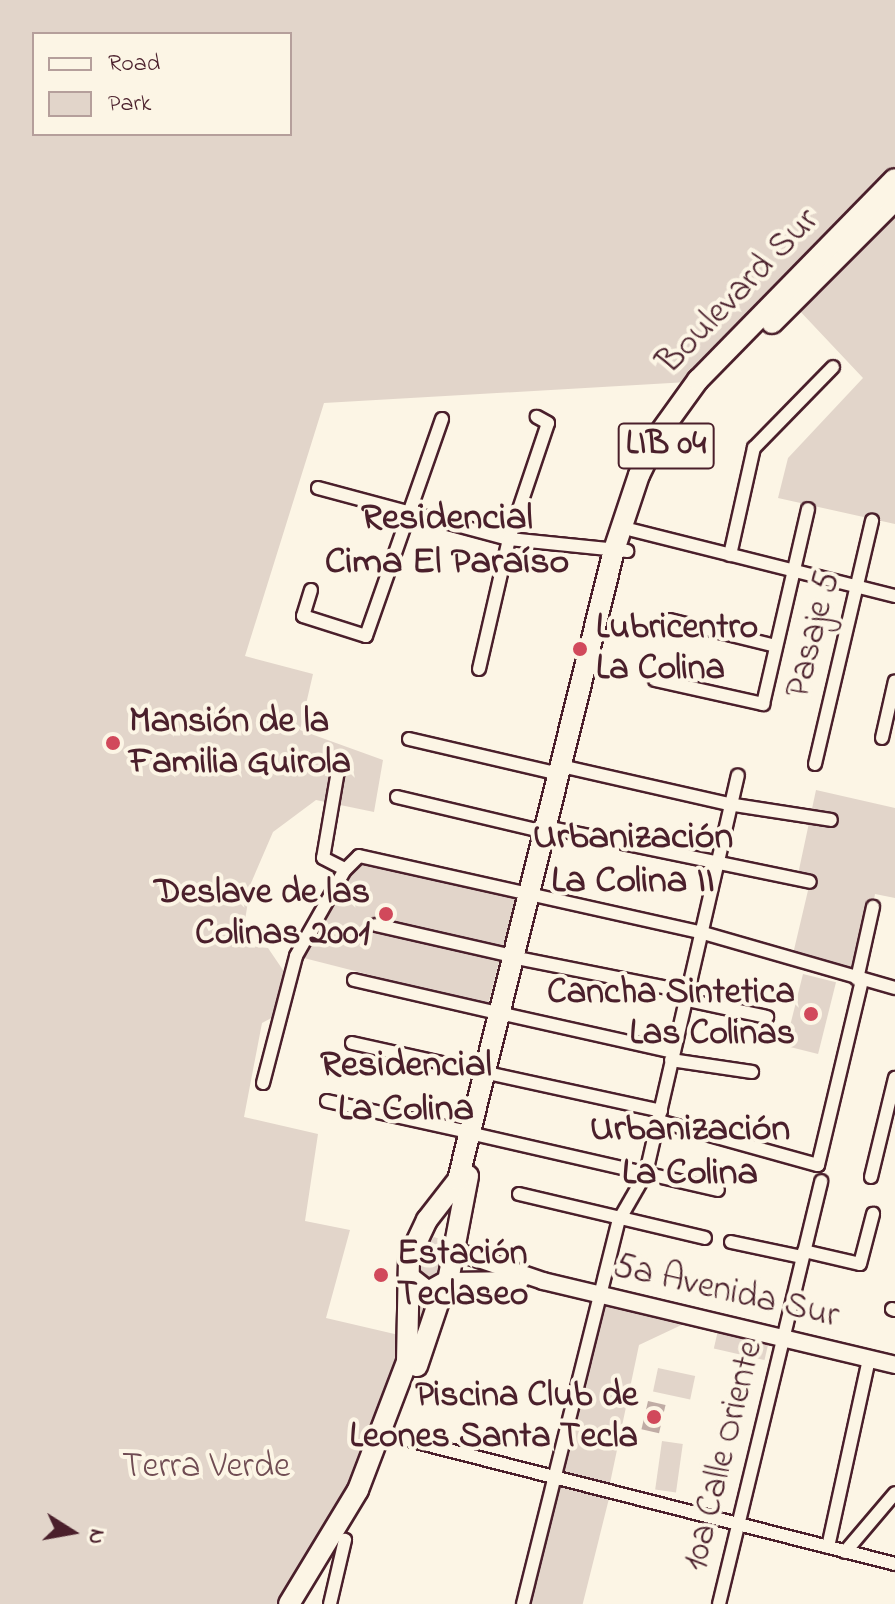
<!DOCTYPE html>
<meta charset="utf-8">
<style>
body{margin:0}
#map{position:relative;width:895px;height:1604px;overflow:hidden;background:#fcf5e5;font-family:"Indie Flower",sans-serif}
div>[style]{position:absolute}
.green>*{inset:0;background:#e2d5ca;transform-origin:0 0}
.water>*{inset:0;background:#c0aca5;transform-origin:0 0}
.roads{filter:drop-shadow(2px 0 #4a1f2b) drop-shadow(-2px 0 #4a1f2b) drop-shadow(0 2px #4a1f2b) drop-shadow(0 -2px #4a1f2b)}
.minor>*{height:12px;margin:-6px;padding:0 6px;transform-origin:6px;border-radius:6px;background:#fcf5e5}
.tertiary>*{height:16px;margin:-8px;padding:0 8px;transform-origin:8px;border-radius:8px;background:#fcf5e5}
.trunk>*{height:20px;margin:-10px;padding:0 10px;transform-origin:10px;border-radius:10px;background:#fcf5e5}
.dots>*{width:22px;height:22px;translate:-50% -50%;box-sizing:border-box;border:4px solid #fcf5e5;border-radius:50%}
span{translate:-50% -50%;white-space:nowrap;text-align:center;line-height:1.15;-webkit-text-stroke:8px #fcf5e5;paint-order:stroke}
.shield-label span{padding:2px 6px;background:#fcf5e5;border:2px solid;border-radius:6px;-webkit-text-stroke-width:0}
.shield-label{font-size:34px;color:#4a1f2b;font-weight:700}
.street-label{font-size:36px;color:#4a1f2b}
.poi-label{font-size:36px;color:#4a1f2b;font-weight:700}
.left{translate:0 -50%;text-align:left}
.right{translate:-100% -50%;text-align:right}
.park-label{font-size:36px;color:#704c53}
.neighbourhood-label{font-size:38px;color:#4a1f2b;font-weight:700}
.legend{position:absolute;left:32px;top:32px;width:260px;height:104px;box-sizing:border-box;background:#fcf5e5;border:2px solid #b59f9b;margin:0;padding:10px 14px;list-style:none;font-size:24px;color:#4a1f2b}
.legend li{display:flex;align-items:center;gap:16px;height:40px}
.legend b{width:40px;border:2px solid #b59f9b}
.north{position:absolute;left:32px;top:1492px;width:80px;height:80px;-webkit-text-stroke:6px #fcf5e5;paint-order:stroke;rotate:101deg;font-size:22px;font-weight:700;line-height:32px;text-align:center;color:#4a1f2b}
.north::after{content:'';display:block;margin:auto;width:28px;height:36px;background:#4a1f2b;clip-path:polygon(50% 0,100% 100%,50% 72%,0 100%)}
</style>
<div id="map">
<div class="green">
<div style="clip-path:polygon(evenodd,0 0,895px 0,895px 175px,688px 382px,324px 403px,245px 656px,313px 674px,300px 730px,383px 760px,374px 812px,316px 800px,273px 832px,251px 883px,241px 945px,268px 948px,287px 976px,277px 1015px,262px 1023px,244px 1117px,318px 1134px,305px 1221px,350px 1230px,326px 1318px,416px 1339px,417px 1298px,432px 1304px,414px 1361px,344px 1505px,280px 1604px,0 1604px,0 0,34px 34px,290px 34px,290px 134px,34px 134px,34px 34px)"></div>
<div style="clip-path:polygon(895px 207px,895px 524px,778px 498px,788px 458px,863px 378px,797px 308px)"></div>
<div style="clip-path:polygon(816px 790px,895px 808px,895px 898px,875px 894px,861px 971px,793px 954px,810px 882px,797px 879px)"></div>
<div style="clip-path:polygon(370px 856px,518px 889px,488px 1005px,296px 956px,342px 873px)"></div>
<div style="left:803px;top:974px;width:34px;height:74px;rotate:14deg"></div>
<div style="clip-path:polygon(434px 1237px,443px 1240px,448px 1260px,435px 1284px,418px 1278px,417px 1260px)"></div>
<div style="clip-path:polygon(601px 1299px,692px 1320px,639px 1345px,609px 1488px,560px 1476px)"></div>
<div style="left:719px;top:1326px;width:52px;height:23px;rotate:13deg"></div>
<div style="left:658px;top:1368px;width:38px;height:24px;rotate:12deg"></div>
<div style="left:662px;top:1441px;width:21px;height:49px;rotate:8deg"></div>
<div style="left:558px;top:1484px;width:53px;height:124px;rotate:14deg"></div>
</div>
<div class="water">
<div style="left:648px;top:1401px;width:18px;height:29px;rotate:13deg"></div>
</div>
<div class="roads">
<div class="minor">
<div style="left:318px;top:488px;width:198px;rotate:15deg"></div>
<div style="left:509px;top:539px;width:119px;rotate:5.8deg"></div>
<div style="left:632px;top:530px;width:271px;rotate:14.1deg"></div>
<div style="left:730px;top:555px;width:110px;rotate:-77.4deg"></div>
<div style="left:754px;top:448px;width:113px;rotate:-45.7deg"></div>
<div style="left:311px;top:590px;width:27px;rotate:107deg"></div>
<div style="left:303px;top:616px;width:66px;rotate:17.6deg"></div>
<div style="left:366px;top:636px;width:230px;rotate:-70.7deg"></div>
<div style="left:670px;top:620px;width:109px;rotate:13.8deg"></div>
<div style="left:479px;top:669px;width:133px;rotate:-77deg"></div>
<div style="left:509px;top:539px;width:122px;rotate:-71.4deg"></div>
<div style="left:548px;top:423px;width:13px;rotate:-151deg"></div>
<div style="left:655px;top:680px;width:111px;rotate:12.5deg"></div>
<div style="left:763px;top:704px;width:200px;rotate:-77deg"></div>
<div style="left:882px;top:738px;width:58px;rotate:-77.2deg"></div>
<div style="left:409px;top:739px;width:155px;rotate:13.1deg"></div>
<div style="left:340px;top:759px;width:100px;rotate:99.7deg"></div>
<div style="left:323px;top:858px;width:25px;rotate:27deg"></div>
<div style="left:815px;top:764px;width:250px;rotate:-76.8deg"></div>
<div style="left:570px;top:768px;width:162px;rotate:12.8deg"></div>
<div style="left:728px;top:804px;width:104px;rotate:8.8deg"></div>
<div style="left:397px;top:797px;width:152px;rotate:13.3deg"></div>
<div style="left:555px;top:829px;width:260px;rotate:11.7deg"></div>
<div style="left:376px;top:925px;width:140px;rotate:12.8deg"></div>
<div style="left:522px;top:959px;width:170px;rotate:11.2deg"></div>
<div style="left:857px;top:979px;width:74px;rotate:-77.5deg"></div>
<div style="left:354px;top:980px;width:148px;rotate:12.9deg"></div>
<div style="left:687px;top:1000px;width:82px;rotate:12deg"></div>
<div style="left:508px;top:1015px;width:169px;rotate:12.6deg"></div>
<div style="left:352px;top:1043px;width:134px;rotate:12.5deg"></div>
<div style="left:671px;top:1060px;width:82px;rotate:8.4deg"></div>
<div style="left:492px;top:1074px;width:173px;rotate:12.3deg"></div>
<div style="left:263px;top:1083px;width:131px;rotate:-75.4deg"></div>
<div style="left:296px;top:956px;width:98px;rotate:-60.5deg"></div>
<div style="left:344px;top:871px;width:21px;rotate:-45deg"></div>
<div style="left:359px;top:856px;width:353px;rotate:12.6deg"></div>
<div style="left:703px;top:933px;width:200px;rotate:16deg"></div>
<div style="left:327px;top:1101px;width:144px;rotate:12.4deg"></div>
<div style="left:659px;top:1121px;width:165px;rotate:15.5deg"></div>
<div style="left:818px;top:1165px;width:190px;rotate:-76.6deg"></div>
<div style="left:478px;top:1135px;width:246px;rotate:12.9deg"></div>
<div style="left:871px;top:1177px;width:102px;rotate:-76.4deg"></div>
<div style="left:519px;top:1194px;width:191px;rotate:13.3deg"></div>
<div style="left:731px;top:1242px;width:73px;rotate:11.9deg"></div>
<div style="left:804px;top:1251px;width:57px;rotate:13.1deg"></div>
<div style="left:860px;top:1264px;width:52px;rotate:-75.4deg"></div>
<div style="left:892px;top:1309px;width:3px;rotate:18deg"></div>
<div style="left:393px;top:1436px;width:518px;rotate:14.3deg"></div>
<div style="left:828px;top:1547px;width:192px;rotate:-77.7deg"></div>
<div style="left:845px;top:1552px;width:77px;rotate:-49.7deg"></div>
<div style="left:330px;top:1604px;width:66px;rotate:-76.8deg"></div>
<div style="left:523px;top:1604px;width:396px;rotate:-76deg"></div>
<div style="left:619px;top:1220px;width:54px;rotate:-60.1deg"></div>
<div style="left:646px;top:1173px;width:408px;rotate:-77deg"></div>
<div style="left:719px;top:1604px;width:435px;rotate:-76.4deg"></div>
</div>
<div class="tertiary">
<div style="left:455px;top:1251px;width:93px;rotate:18.8deg"></div>
<div style="left:543px;top:1281px;width:362px;rotate:13.4deg"></div>
<div style="left:448px;top:1281px;width:73px;rotate:-0.8deg"></div>
</div>
<div class="trunk">
<div style="left:772px;top:323px;width:174px;rotate:-45deg"></div>
<div style="left:410px;top:1278px;width:23px;rotate:38deg"></div>
<div style="left:428px;top:1292px;width:23px;rotate:-29deg"></div>
<div style="left:448px;top:1281px;width:107px;rotate:-79.2deg"></div>
<div style="left:417px;top:1366px;width:84px;rotate:-71.4deg"></div>
<div style="left:289px;top:1604px;width:133px;rotate:-58.8deg"></div>
<div style="left:358px;top:1490px;width:137px;rotate:-69.1deg"></div>
<div style="left:407px;top:1362px;width:104px;rotate:-88.9deg"></div>
<div style="left:409px;top:1258px;width:42px;rotate:-64.7deg"></div>
<div style="left:427px;top:1220px;width:51px;rotate:-52.2deg"></div>
<div style="left:458px;top:1180px;width:649px;rotate:-76.09deg"></div>
<div style="left:614px;top:550px;width:79px;rotate:-71.6deg"></div>
<div style="left:639px;top:475px;width:46px;rotate:-64deg"></div>
<div style="left:659px;top:434px;width:67px;rotate:-54.2deg"></div>
<div style="left:698px;top:380px;width:281px;rotate:-45.6deg"></div>
</div>
</div>
<div class="dots">
<div style="left:580px;top:649px;background:#d1495b"></div>
<div style="left:113px;top:743px;background:#d1495b"></div>
<div style="left:386px;top:914px;background:#d1495b"></div>
<div style="left:811px;top:1014px;background:#d1495b"></div>
<div style="left:381px;top:1275px;background:#d1495b"></div>
<div style="left:654px;top:1417px;background:#d1495b"></div>
</div>
<div class="shield-label">
<span style="left:666px;top:446px">LIB 04</span>
</div>
<div class="street-label">
<span style="left:739px;top:292px;rotate:-46deg">Boulevard Sur</span>
<span style="left:814px;top:635px;rotate:-76deg">Pasaje 5</span>
<span style="left:726px;top:1292px;rotate:13deg">5a Avenida Sur</span>
<span style="left:724px;top:1456px;rotate:-76deg">10a Calle Oriente</span>
</div>
<div class="poi-label">
<span class="left" style="left:596px;top:649px">Lubricentro<br>La Colina</span>
<span class="left" style="left:129px;top:743px">Mansión de la<br>Familia Guirola</span>
<span class="right" style="left:370px;top:914px">Deslave de las<br>Colinas 2001</span>
<span class="right" style="left:795px;top:1014px">Cancha Sintetica<br>Las Colinas</span>
<span class="left" style="left:397px;top:1275px">Estación<br>Teclaseo</span>
<span class="right" style="left:638px;top:1417px">Piscina Club de<br>Leones Santa Tecla</span>
</div>
<div class="park-label">
<span style="left:206px;top:1468px">Terra Verde</span>
</div>
<div class="neighbourhood-label">
<span style="left:447px;top:542px">Residencial<br>Cima El Paraíso</span>
<span style="left:633px;top:861px">Urbanización<br>La Colina II</span>
<span style="left:406px;top:1089px">Residencial<br>La Colina</span>
<span style="left:690px;top:1153px">Urbanización<br>La Colina</span>
</div>
<ul class="legend">
<li><b style="height:10px;background:#fcf5e5"></b>Road</li>
<li><b style="height:22px;background:#e2d5ca"></b>Park</li>
</ul>
<div class="north">N</div>
</div>
